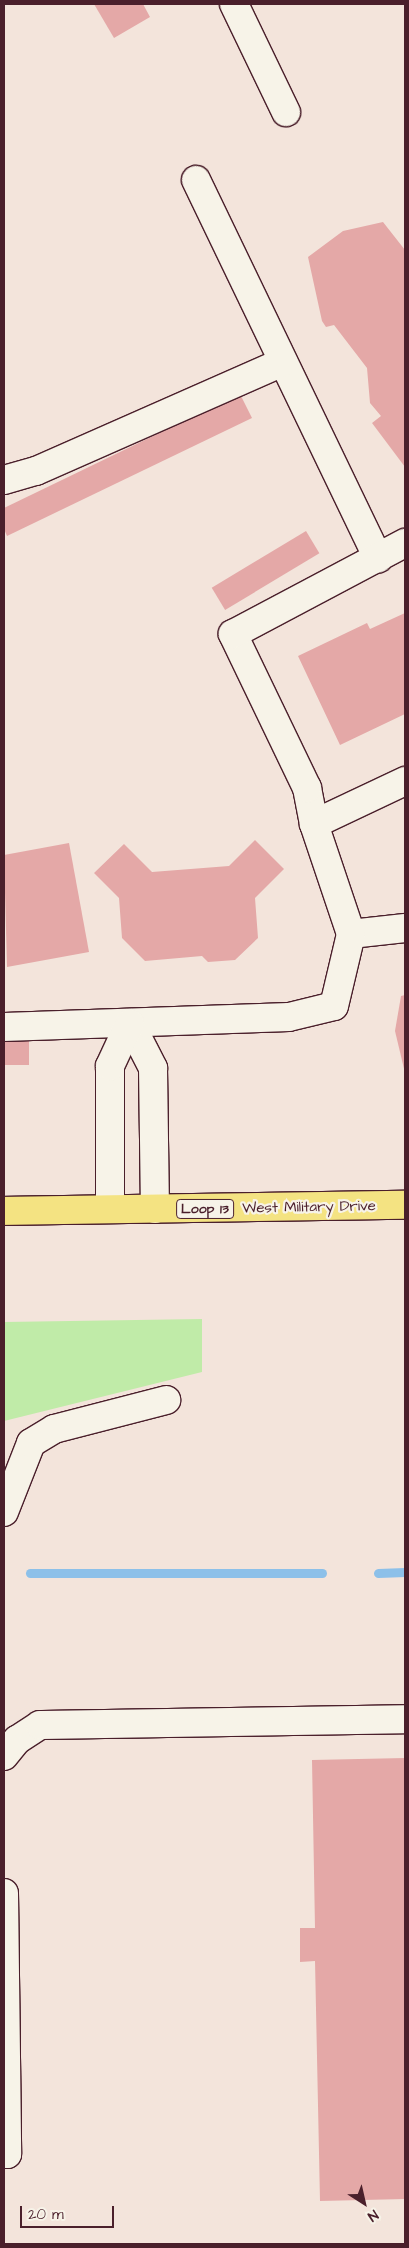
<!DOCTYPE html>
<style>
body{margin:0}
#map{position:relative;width:409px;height:2248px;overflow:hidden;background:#f3e4db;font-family:"Architects Daughter",sans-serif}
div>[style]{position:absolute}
.green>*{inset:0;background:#c0eba8}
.stream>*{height:9px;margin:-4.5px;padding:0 4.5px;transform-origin:4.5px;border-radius:4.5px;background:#8cc0e9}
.building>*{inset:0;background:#e4a8a7;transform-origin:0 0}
.roads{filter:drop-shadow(1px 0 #4a1f2b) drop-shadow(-1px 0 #4a1f2b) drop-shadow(0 1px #4a1f2b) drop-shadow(0 -1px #4a1f2b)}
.minor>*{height:28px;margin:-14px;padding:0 14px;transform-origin:14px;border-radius:14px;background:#f7f3e8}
.major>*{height:28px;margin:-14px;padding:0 14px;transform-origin:14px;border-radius:14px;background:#f4e382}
span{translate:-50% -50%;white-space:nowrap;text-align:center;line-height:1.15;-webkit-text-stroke:4.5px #f7f3e8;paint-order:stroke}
.shield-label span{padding:1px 4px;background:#f7f3e8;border:1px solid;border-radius:4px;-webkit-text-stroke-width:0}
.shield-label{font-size:14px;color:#4a1f2b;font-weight:700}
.street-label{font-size:15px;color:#4a1f2b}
.frame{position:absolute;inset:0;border:5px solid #4a1f2b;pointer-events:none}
.north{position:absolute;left:339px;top:2178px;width:50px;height:50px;-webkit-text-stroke:4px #f7f3e8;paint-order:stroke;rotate:145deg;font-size:14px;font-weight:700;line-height:20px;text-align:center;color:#4a1f2b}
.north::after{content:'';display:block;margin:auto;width:18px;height:22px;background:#4a1f2b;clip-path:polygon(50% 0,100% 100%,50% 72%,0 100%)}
.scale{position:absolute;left:20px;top:2206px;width:94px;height:22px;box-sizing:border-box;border:2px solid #4a1f2b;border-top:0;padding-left:6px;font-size:15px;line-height:18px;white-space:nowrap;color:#4a1f2b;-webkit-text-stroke:4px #f7f3e8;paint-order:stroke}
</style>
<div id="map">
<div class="green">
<div style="clip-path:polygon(202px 1319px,202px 1372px,4px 1421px,4px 1322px)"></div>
</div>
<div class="stream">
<div style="left:30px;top:1573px;width:292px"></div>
<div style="left:378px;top:1573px;width:27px;rotate:-2deg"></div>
</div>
<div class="building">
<div style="clip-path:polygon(94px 4px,143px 4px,150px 17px,114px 38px)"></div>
<div style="clip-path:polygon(383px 222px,405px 250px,405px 467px,372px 423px,381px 416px,370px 403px,367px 368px,334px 325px,326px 327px,322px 321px,308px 257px,343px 231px)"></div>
<div style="clip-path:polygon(240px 394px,252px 418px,7px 536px,4px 529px,4px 508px)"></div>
<div style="left:306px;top:531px;width:26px;height:110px;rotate:59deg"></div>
<div style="clip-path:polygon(405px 613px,405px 714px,340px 745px,298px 656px,367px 623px,370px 629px)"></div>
<div style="clip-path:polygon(255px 840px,284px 869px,255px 898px,258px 938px,235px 960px,208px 962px,202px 956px,145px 961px,122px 938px,119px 898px,94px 873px,124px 844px,152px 872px,229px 866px)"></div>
<div style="clip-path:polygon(69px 843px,89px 952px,7px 967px,4px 855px)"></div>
<div style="clip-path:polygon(405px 995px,405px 1073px,395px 1031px,401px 996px)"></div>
<div style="left:4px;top:1040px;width:25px;height:25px"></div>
<div style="clip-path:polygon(405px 1758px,405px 2199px,320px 2201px,315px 1961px,300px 1962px,300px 1928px,315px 1928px,312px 1760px)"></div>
</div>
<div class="roads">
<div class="minor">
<div style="left:234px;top:4px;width:120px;rotate:64.3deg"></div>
<div style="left:196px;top:180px;width:420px;rotate:64.3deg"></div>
<div style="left:4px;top:480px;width:33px;rotate:-16deg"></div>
<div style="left:36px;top:471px;width:270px;rotate:-23.8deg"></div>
<div style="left:314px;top:824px;width:101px;rotate:-25.3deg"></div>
<div style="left:351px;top:934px;width:54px;rotate:-6.3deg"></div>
<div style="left:130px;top:1023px;width:51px;rotate:62.9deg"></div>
<div style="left:153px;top:1068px;width:141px;rotate:89.2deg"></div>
<div style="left:4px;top:1027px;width:285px;rotate:-2deg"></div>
<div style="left:289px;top:1017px;width:46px;rotate:-13.7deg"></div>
<div style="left:334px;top:1006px;width:74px;rotate:-76.7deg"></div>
<div style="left:351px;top:934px;width:116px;rotate:-108.6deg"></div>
<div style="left:314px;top:824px;width:37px;rotate:-101deg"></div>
<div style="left:307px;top:788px;width:171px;rotate:-115.7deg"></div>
<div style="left:233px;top:634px;width:195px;rotate:-27.9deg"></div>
<div style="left:110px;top:1209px;width:143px;rotate:-90deg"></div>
<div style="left:110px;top:1066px;width:47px;rotate:-65.1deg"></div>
<div style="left:4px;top:1512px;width:74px;rotate:-68.6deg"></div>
<div style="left:31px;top:1443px;width:27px;rotate:-31deg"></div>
<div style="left:54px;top:1429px;width:116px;rotate:-14.5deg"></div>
<div style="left:4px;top:1756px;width:21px;rotate:-51deg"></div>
<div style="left:17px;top:1740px;width:27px;rotate:-33deg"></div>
<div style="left:40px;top:1725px;width:365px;rotate:-0.9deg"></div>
<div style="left:4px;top:1893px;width:261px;rotate:89.3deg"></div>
<div style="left:7px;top:2154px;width:3px;rotate:180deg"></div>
</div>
<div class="major">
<div style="left:4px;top:1211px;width:401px;rotate:-0.9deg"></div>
</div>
</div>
<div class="shield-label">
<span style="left:205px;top:1209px">Loop 13</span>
</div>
<div class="street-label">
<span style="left:309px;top:1207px;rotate:-1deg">West Military Drive</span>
</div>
<div class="frame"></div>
<div class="north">N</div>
<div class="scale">20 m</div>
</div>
